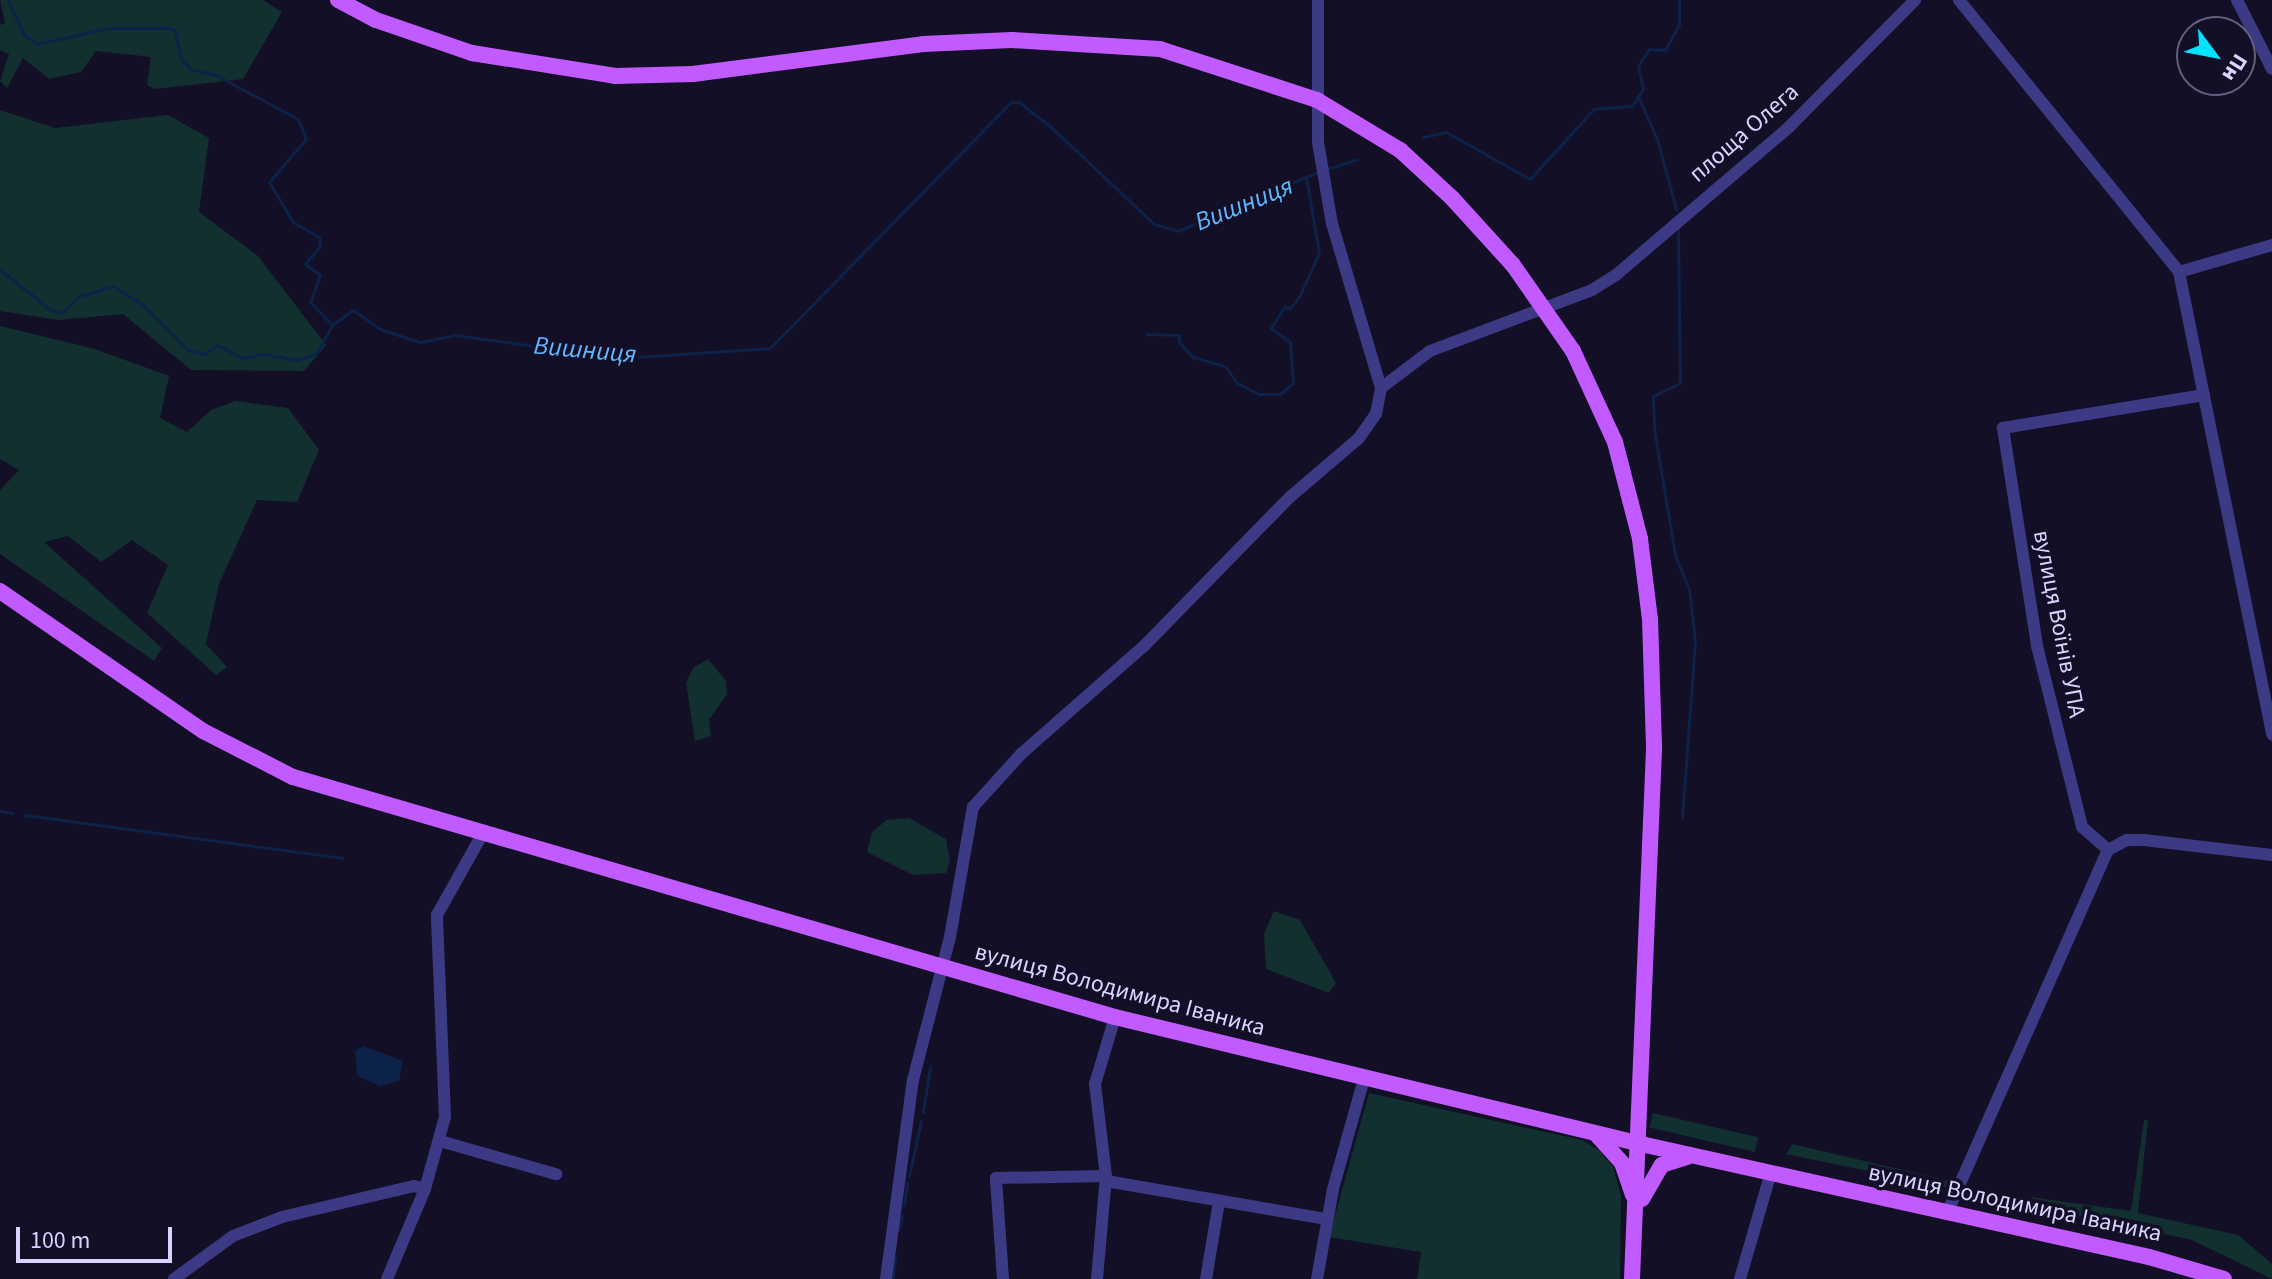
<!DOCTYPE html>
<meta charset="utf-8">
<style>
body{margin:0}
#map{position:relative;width:2272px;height:1279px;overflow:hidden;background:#130f26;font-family:"Source Sans 3",sans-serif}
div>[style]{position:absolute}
.green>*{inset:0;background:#12302f;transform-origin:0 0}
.water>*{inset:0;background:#0c2248}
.stream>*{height:3px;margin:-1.5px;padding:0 1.5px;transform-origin:1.5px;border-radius:1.5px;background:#0c2248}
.minor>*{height:12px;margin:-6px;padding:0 6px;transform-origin:6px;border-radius:6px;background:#3d3a85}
.major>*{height:16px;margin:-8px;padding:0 8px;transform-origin:8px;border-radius:8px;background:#c25bff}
span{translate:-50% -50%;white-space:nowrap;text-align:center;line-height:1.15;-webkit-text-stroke:7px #130f26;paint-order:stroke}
.street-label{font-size:24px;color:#d9d4ff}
.water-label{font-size:26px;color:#62b6ff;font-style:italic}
.north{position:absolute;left:2176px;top:16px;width:80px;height:80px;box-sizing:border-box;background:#130f26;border:2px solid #625e7d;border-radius:50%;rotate:122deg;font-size:22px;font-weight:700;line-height:32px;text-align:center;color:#d9d4ff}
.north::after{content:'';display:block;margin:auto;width:28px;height:36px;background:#00e5ff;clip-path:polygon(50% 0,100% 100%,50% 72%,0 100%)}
.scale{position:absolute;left:16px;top:1227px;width:156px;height:36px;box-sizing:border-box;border:4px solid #d9d4ff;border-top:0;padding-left:10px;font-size:24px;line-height:28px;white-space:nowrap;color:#d9d4ff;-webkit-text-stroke:6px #130f26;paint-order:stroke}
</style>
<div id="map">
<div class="green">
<div style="clip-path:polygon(0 0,263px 0,282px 12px,243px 79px,155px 89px,147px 85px,151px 57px,96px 51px,81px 72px,49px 79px,23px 58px,7px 88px,0 81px,9px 54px,0 50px,0 25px,5px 23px)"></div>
<div style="clip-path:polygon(0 110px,55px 128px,168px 115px,209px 138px,199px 212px,258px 256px,326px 345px,304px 371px,191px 370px,123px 314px,59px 320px,0 311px)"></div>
<div style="clip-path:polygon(0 326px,95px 349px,169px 376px,160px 418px,187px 432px,211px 410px,236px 401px,288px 408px,319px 450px,297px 502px,257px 500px,219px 584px,206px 644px,227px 667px,216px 675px,147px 613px,168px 565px,132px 540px,101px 562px,68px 536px,44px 542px,162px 648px,154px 661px,0 554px,0 490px,19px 470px,0 459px)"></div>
<div style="clip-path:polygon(708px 659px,726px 681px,727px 694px,709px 720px,711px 736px,695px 741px,686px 683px,693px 668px)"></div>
<div style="clip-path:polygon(909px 818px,946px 839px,950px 862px,946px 873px,913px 875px,867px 852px,872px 832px,887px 820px)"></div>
<div style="clip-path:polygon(1274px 911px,1300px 920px,1336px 983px,1329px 993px,1266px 969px,1264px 934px)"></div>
<div style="clip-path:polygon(1369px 1093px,1582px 1140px,1600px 1151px,1613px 1167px,1621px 1195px,1620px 1279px,1417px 1279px,1421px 1252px,1329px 1237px)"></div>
<div style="left:1653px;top:1113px;width:108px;height:15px;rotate:13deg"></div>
<div style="clip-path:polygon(2144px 1120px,2148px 1120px,2138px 1213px,2238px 1235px,2272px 1264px,2272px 1279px,2192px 1240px,2029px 1205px,2031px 1197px,2131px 1211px)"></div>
<div style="clip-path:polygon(1792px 1144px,1950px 1181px,1949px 1188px,1786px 1154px)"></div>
</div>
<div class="water">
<div style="clip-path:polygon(363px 1046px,403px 1061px,399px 1081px,380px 1086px,357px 1076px,355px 1051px)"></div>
</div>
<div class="stream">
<div style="left:8px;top:0;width:38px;rotate:65deg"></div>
<div style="left:24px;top:34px;width:16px;rotate:38deg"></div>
<div style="left:37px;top:44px;width:73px;rotate:-12.7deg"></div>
<div style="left:108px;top:28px;width:61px"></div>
<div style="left:169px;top:28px;width:7px;rotate:27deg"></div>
<div style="left:175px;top:31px;width:29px;rotate:78deg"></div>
<div style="left:181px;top:59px;width:13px;rotate:48deg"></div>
<div style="left:190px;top:69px;width:27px;rotate:13deg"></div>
<div style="left:216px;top:75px;width:93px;rotate:28.2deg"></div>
<div style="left:298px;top:119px;width:22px;rotate:68deg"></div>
<div style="left:306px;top:139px;width:57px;rotate:130.7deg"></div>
<div style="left:269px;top:182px;width:47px;rotate:59deg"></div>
<div style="left:293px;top:222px;width:30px;rotate:30deg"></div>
<div style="left:319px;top:237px;width:9px;rotate:84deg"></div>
<div style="left:320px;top:246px;width:23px;rotate:130deg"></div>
<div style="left:305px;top:264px;width:19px;rotate:36deg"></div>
<div style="left:320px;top:275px;width:29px;rotate:110deg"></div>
<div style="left:310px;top:302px;width:32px;rotate:46deg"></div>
<div style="left:1638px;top:96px;width:47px;rotate:66.2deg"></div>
<div style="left:1657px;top:139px;width:73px;rotate:74.8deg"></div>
<div style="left:1423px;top:137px;width:24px;rotate:-12deg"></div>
<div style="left:1446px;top:132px;width:96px;rotate:29.2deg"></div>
<div style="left:1530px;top:179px;width:95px;rotate:-47.6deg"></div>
<div style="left:1594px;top:109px;width:38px;rotate:-5deg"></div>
<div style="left:1632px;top:106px;width:20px;rotate:-57deg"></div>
<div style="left:1643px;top:89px;width:24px;rotate:-102deg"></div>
<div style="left:1638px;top:66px;width:20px;rotate:-57deg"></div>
<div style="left:1649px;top:49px;width:16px;rotate:4deg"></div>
<div style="left:1665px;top:50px;width:29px;rotate:-61deg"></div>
<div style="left:1679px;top:25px;width:25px;rotate:-90deg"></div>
<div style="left:1327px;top:169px;width:32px;rotate:-18deg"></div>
<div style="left:1678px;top:228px;width:155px;rotate:89.3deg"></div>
<div style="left:1680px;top:383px;width:30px;rotate:154deg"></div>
<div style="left:1653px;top:396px;width:33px;rotate:88deg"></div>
<div style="left:1654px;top:429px;width:128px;rotate:80.5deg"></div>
<div style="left:1675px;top:555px;width:37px;rotate:68deg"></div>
<div style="left:1689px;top:589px;width:52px;rotate:83.4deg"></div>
<div style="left:1695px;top:641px;width:177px;rotate:94.2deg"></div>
<div style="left:0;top:270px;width:65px;rotate:38.1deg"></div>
<div style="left:51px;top:310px;width:11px;rotate:10deg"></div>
<div style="left:62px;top:312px;width:24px;rotate:-42deg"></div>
<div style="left:80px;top:296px;width:34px;rotate:-17deg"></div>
<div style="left:113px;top:286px;width:36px;rotate:32deg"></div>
<div style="left:143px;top:305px;width:64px;rotate:44.4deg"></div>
<div style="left:189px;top:350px;width:16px;rotate:15deg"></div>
<div style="left:204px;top:354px;width:17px;rotate:-33deg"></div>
<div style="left:218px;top:345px;width:27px;rotate:28deg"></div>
<div style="left:242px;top:358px;width:22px;rotate:-10deg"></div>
<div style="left:264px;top:354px;width:34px;rotate:10deg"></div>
<div style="left:297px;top:360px;width:20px;rotate:-18deg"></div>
<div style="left:316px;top:354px;width:33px;rotate:-61deg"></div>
<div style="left:332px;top:325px;width:26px;rotate:-36deg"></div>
<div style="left:353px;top:310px;width:33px;rotate:35deg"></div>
<div style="left:380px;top:329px;width:42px;rotate:18deg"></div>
<div style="left:420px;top:342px;width:36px;rotate:-11deg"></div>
<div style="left:455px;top:335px;width:167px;rotate:7.9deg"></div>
<div style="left:620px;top:358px;width:150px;rotate:-3.8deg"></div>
<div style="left:770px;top:348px;width:344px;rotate:-45.6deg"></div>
<div style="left:1011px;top:102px;width:8px"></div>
<div style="left:1019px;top:102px;width:39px;rotate:38deg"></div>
<div style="left:1050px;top:126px;width:143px;rotate:43.3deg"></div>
<div style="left:1154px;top:224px;width:25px;rotate:16deg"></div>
<div style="left:1178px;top:231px;width:154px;rotate:-22.9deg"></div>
<div style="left:1147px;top:334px;width:32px;rotate:2deg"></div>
<div style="left:1179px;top:335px;width:7px;rotate:90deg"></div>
<div style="left:1179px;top:342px;width:21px;rotate:47deg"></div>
<div style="left:1193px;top:357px;width:33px;rotate:16deg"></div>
<div style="left:1225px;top:366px;width:21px;rotate:55deg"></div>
<div style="left:1237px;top:383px;width:25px;rotate:27deg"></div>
<div style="left:1259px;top:394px;width:21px"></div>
<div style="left:1280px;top:394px;width:17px;rotate:-40deg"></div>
<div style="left:1293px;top:383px;width:41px;rotate:-94.2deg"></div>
<div style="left:1290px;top:342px;width:24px;rotate:-144deg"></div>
<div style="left:1271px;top:328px;width:25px;rotate:-58deg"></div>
<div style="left:1284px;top:307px;width:6px;rotate:9deg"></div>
<div style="left:1290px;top:308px;width:14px;rotate:-51deg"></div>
<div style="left:1299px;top:297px;width:48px;rotate:-65.6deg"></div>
<div style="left:1319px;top:253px;width:77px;rotate:-99.7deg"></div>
<div style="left:0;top:811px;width:13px;rotate:9deg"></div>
<div style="left:25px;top:815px;width:320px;rotate:7.7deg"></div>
<div style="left:923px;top:1112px;width:45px;rotate:-81deg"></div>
<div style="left:909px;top:1176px;width:56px;rotate:-77.7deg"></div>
<div style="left:904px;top:1205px;width:22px;rotate:-82deg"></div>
<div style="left:899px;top:1230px;width:15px;rotate:-79deg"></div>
<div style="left:893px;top:1277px;width:20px;rotate:-84deg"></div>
</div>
<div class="minor">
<div style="left:1959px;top:0;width:350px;rotate:51deg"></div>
<div style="left:2179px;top:272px;width:472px;rotate:78.6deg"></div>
<div style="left:2237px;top:0;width:77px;rotate:63.1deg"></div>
<div style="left:2179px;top:272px;width:97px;rotate:-16.2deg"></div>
<div style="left:1381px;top:388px;width:61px;rotate:-37.1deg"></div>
<div style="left:1430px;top:351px;width:173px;rotate:-20.6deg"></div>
<div style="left:1592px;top:290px;width:28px;rotate:-32deg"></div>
<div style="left:1616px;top:275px;width:228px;rotate:-40.5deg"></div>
<div style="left:1789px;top:127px;width:179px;rotate:-45.2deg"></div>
<div style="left:2204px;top:395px;width:204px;rotate:170.7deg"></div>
<div style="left:2003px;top:428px;width:221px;rotate:81.1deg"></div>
<div style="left:2037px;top:646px;width:187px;rotate:76deg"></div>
<div style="left:2082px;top:827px;width:35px;rotate:41deg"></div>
<div style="left:2108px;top:850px;width:21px;rotate:-28deg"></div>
<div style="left:2127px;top:840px;width:17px"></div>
<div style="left:2144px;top:840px;width:129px;rotate:6.7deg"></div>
<div style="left:440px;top:1141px;width:121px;rotate:15.9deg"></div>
<div style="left:1106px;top:1181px;width:224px;rotate:9.8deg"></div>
<div style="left:1947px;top:1213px;width:397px;rotate:-66.1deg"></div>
<div style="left:174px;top:1279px;width:73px;rotate:-36.1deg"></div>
<div style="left:233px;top:1236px;width:53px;rotate:-21.2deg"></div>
<div style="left:282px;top:1217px;width:136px;rotate:-13.2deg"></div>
<div style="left:414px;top:1186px;width:11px;rotate:15deg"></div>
<div style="left:387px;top:1279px;width:98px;rotate:-67.1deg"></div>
<div style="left:425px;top:1189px;width:75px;rotate:-74.5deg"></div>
<div style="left:445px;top:1117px;width:202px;rotate:-92.3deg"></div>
<div style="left:437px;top:915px;width:94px;rotate:-60.7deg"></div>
<div style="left:886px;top:1279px;width:201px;rotate:-82.3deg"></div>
<div style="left:913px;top:1080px;width:148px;rotate:-75.5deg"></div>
<div style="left:950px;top:937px;width:132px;rotate:-80deg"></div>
<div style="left:973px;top:807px;width:72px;rotate:-47.8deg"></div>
<div style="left:1021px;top:754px;width:162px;rotate:-41.3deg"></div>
<div style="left:1143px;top:647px;width:210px;rotate:-45.6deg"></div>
<div style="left:1290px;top:497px;width:91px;rotate:-40.5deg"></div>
<div style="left:1359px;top:438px;width:29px;rotate:-55deg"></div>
<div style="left:1376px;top:414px;width:26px;rotate:-79deg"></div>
<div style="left:1381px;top:388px;width:171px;rotate:-106.6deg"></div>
<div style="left:1332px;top:224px;width:83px;rotate:-99.7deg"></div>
<div style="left:1318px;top:142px;width:142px;rotate:-90deg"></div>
<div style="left:1003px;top:1279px;width:101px;rotate:-94deg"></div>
<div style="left:996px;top:1178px;width:110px;rotate:-1deg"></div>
<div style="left:1097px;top:1279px;width:103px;rotate:-85deg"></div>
<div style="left:1106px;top:1176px;width:93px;rotate:-96.8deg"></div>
<div style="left:1095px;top:1084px;width:70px;rotate:-73.4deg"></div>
<div style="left:1206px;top:1279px;width:79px;rotate:-80.5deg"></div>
<div style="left:1317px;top:1279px;width:91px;rotate:-79.9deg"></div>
<div style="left:1333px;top:1189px;width:114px;rotate:-74.3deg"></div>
<div style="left:1740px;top:1279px;width:111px;rotate:-73.8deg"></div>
</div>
<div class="major">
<div style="left:338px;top:0;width:43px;rotate:27.8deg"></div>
<div style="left:376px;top:20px;width:102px;rotate:19deg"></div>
<div style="left:472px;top:53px;width:145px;rotate:9.1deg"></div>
<div style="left:615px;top:76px;width:78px;rotate:-1.5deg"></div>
<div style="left:693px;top:74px;width:232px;rotate:-7.4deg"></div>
<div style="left:923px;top:44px;width:89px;rotate:-2.6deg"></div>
<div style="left:1012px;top:40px;width:148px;rotate:3.5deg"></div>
<div style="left:1160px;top:49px;width:165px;rotate:18deg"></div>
<div style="left:1317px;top:100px;width:97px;rotate:31.1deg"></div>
<div style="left:1400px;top:150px;width:71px;rotate:42.7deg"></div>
<div style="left:1452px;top:198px;width:91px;rotate:47.7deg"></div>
<div style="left:1513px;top:265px;width:105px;rotate:55.1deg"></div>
<div style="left:1573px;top:351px;width:100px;rotate:65.2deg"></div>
<div style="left:1615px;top:442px;width:100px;rotate:75.5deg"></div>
<div style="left:1640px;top:539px;width:81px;rotate:82.9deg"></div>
<div style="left:1650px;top:619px;width:130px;rotate:88.2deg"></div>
<div style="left:1654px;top:749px;width:530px;rotate:92.38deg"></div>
<div style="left:0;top:591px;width:247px;rotate:34.6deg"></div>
<div style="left:203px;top:731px;width:101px;rotate:27.1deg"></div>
<div style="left:293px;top:777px;width:856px;rotate:16.28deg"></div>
<div style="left:1115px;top:1017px;width:541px;rotate:13.57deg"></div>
<div style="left:1641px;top:1144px;width:520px;rotate:12.54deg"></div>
<div style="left:2149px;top:1257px;width:78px;rotate:16.3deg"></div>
<div style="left:1596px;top:1134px;width:39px;rotate:48deg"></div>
<div style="left:1622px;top:1163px;width:34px;rotate:71deg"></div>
<div style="left:1642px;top:1199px;width:39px;rotate:-60deg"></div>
<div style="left:1662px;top:1165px;width:28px;rotate:-18deg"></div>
</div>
<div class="street-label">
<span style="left:1744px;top:133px;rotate:-41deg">площа Олега</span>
<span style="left:2059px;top:624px;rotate:79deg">вулиця Воїнів УПА</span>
<span style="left:1120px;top:990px;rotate:15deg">вулиця Володимира Іваника</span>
<span style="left:2015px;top:1203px;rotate:12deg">вулиця Володимира Іваника</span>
</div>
<div class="water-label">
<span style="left:1244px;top:204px;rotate:-22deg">Вишниця</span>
<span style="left:585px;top:350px;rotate:5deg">Вишниця</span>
</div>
<div class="north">Пн</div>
<div class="scale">100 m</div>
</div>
